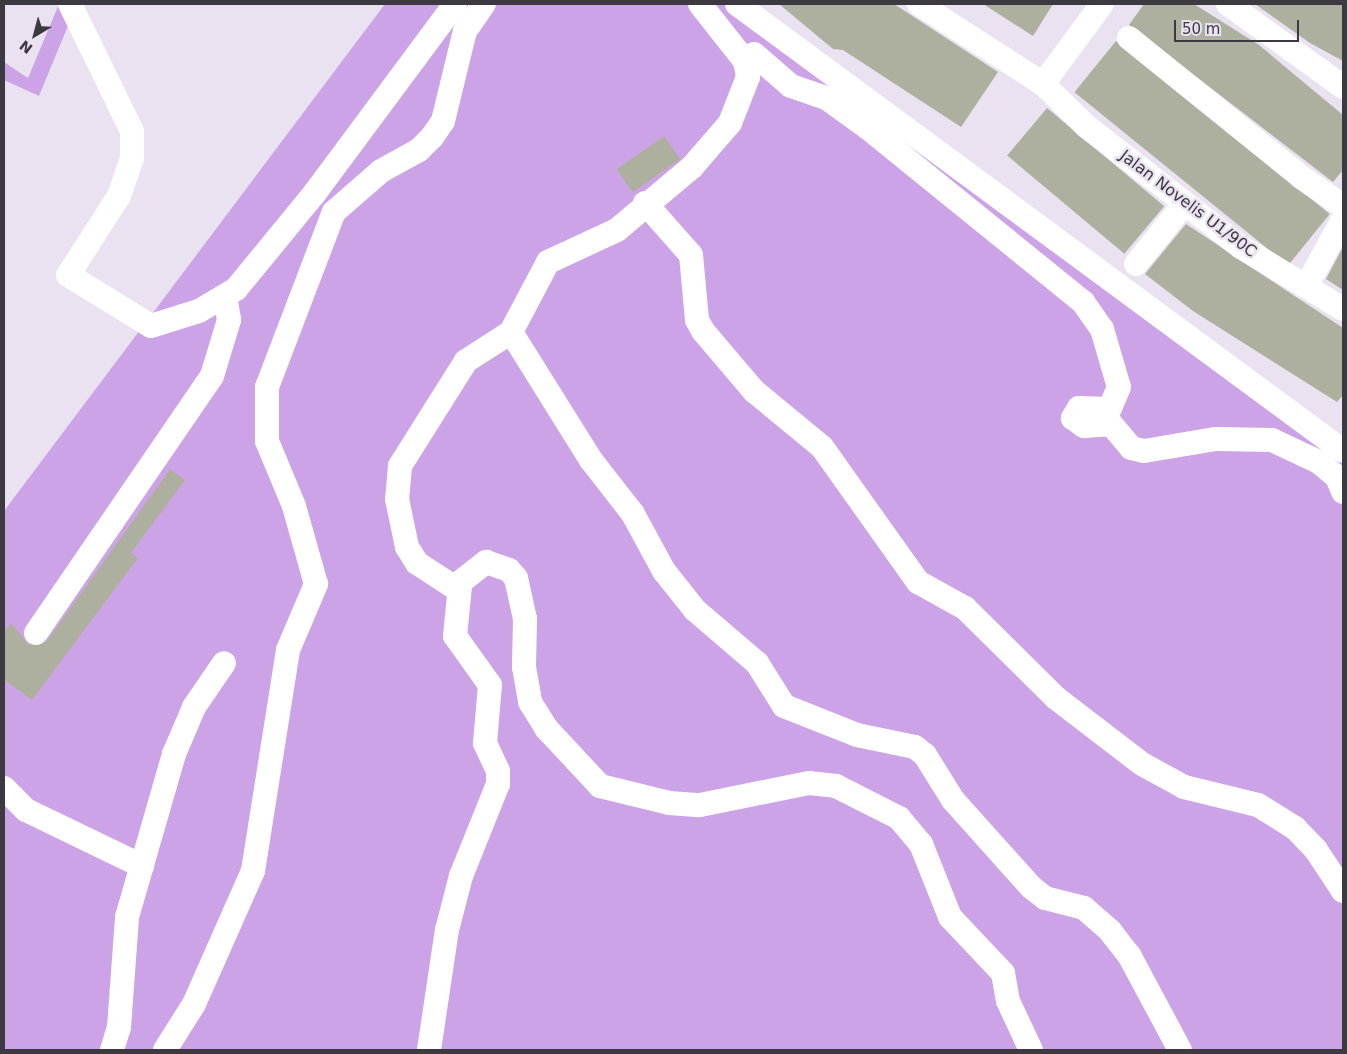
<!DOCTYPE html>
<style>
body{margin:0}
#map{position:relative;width:1347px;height:1054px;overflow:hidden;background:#eae1f1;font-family:"DejaVu Sans",sans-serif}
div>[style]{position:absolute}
.green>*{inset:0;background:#cda3e7}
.building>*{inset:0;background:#aeb09f;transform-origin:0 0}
.minor>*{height:24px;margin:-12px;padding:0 12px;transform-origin:12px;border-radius:12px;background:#fff}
span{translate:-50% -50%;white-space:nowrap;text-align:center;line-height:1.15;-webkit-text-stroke:4.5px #eae1f1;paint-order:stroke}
.street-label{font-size:16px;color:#3d3940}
.frame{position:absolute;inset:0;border:5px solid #3d3940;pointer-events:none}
.north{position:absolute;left:10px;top:10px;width:50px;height:50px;-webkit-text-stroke:4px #eae1f1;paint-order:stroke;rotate:217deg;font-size:14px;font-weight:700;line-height:20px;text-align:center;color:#3d3940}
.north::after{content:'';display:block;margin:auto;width:18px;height:22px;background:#3d3940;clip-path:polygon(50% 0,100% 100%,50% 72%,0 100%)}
.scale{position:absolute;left:1174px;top:20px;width:125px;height:22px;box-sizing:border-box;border:2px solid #3d3940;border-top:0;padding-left:6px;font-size:15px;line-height:18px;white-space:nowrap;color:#3d3940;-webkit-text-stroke:4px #eae1f1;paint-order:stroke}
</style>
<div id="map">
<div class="green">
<div style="clip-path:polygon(59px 4px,77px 4px,39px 96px,4px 80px,4px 62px,28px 78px)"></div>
<div style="clip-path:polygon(385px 4px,753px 4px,1343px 440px,1343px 1050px,4px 1050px,4px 511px)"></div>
</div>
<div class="building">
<div style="clip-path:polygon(779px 4px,894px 4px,998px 72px,961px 127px,843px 50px,833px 49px)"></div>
<div style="clip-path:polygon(983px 4px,1053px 4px,1033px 36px)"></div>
<div style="clip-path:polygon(1144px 4px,1194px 4px,1259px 45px,1343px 115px,1343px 170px,1333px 182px,1129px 25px)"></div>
<div style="clip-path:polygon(1255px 4px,1343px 4px,1343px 61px,1310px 43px)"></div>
<div style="left:1116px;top:41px;width:275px;height:66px;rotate:39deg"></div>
<div style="left:1047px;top:108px;width:153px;height:62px;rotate:40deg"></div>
<div style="left:664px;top:136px;width:28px;height:58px;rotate:55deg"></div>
<div style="clip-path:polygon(1186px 224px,1343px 328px,1343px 395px,1337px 402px,1193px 311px,1145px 274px)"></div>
<div style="clip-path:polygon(1343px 247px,1343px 290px,1326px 279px)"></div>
<div style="clip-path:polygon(170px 469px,185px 480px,131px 553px,138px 558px,32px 700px,4px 680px,4px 632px,11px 623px,29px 645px,47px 641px)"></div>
</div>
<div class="minor">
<div style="left:70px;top:4px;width:141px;rotate:64deg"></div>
<div style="left:132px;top:131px;width:27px;rotate:90deg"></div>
<div style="left:132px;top:158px;width:40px;rotate:108.9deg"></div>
<div style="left:119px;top:196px;width:94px;rotate:122.8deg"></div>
<div style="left:68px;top:275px;width:97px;rotate:31.6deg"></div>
<div style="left:151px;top:326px;width:50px;rotate:-17.4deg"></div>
<div style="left:199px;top:311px;width:43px;rotate:-30.7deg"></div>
<div style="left:236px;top:289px;width:123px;rotate:-50.6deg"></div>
<div style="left:314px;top:194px;width:237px;rotate:-53.4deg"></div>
<div style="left:700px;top:4px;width:73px;rotate:51.7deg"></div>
<div style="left:745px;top:61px;width:16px;rotate:79deg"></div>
<div style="left:748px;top:77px;width:49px;rotate:111.4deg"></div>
<div style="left:730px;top:123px;width:58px;rotate:130.8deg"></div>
<div style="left:692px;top:167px;width:98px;rotate:140deg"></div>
<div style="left:617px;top:230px;width:76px;rotate:155.1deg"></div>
<div style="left:548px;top:262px;width:79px;rotate:117.9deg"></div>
<div style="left:511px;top:332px;width:151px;rotate:58deg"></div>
<div style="left:591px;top:460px;width:68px;rotate:52.1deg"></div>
<div style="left:633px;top:514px;width:65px;rotate:61.5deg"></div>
<div style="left:664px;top:571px;width:50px;rotate:51.5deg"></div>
<div style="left:695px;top:610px;width:82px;rotate:40.5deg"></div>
<div style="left:757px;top:663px;width:51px;rotate:57.9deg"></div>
<div style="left:784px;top:706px;width:79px;rotate:21.7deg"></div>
<div style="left:857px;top:735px;width:59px;rotate:11.7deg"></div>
<div style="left:915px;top:747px;width:13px;rotate:39deg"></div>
<div style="left:925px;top:755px;width:53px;rotate:58.1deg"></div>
<div style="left:953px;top:800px;width:117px;rotate:48.1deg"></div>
<div style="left:1031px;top:887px;width:18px;rotate:38deg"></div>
<div style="left:1045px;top:898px;width:40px;rotate:14.4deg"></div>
<div style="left:1084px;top:908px;width:35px;rotate:41deg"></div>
<div style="left:1110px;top:931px;width:31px;rotate:52deg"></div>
<div style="left:1129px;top:955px;width:108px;rotate:61.8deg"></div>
<div style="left:737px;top:4px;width:753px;rotate:36.41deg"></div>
<div style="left:919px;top:4px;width:148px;rotate:32.8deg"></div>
<div style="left:1043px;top:84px;width:60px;rotate:44.3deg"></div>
<div style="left:1086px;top:126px;width:197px;rotate:38deg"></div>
<div style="left:1241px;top:247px;width:119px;rotate:31.3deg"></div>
<div style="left:1228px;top:4px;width:142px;rotate:35.8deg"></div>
<div style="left:1129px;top:38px;width:221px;rotate:38.9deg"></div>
<div style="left:1301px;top:177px;width:51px;rotate:34.6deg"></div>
<div style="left:745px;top:61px;width:11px;rotate:-38deg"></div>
<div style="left:754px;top:54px;width:49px;rotate:40.9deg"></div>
<div style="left:791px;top:86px;width:39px;rotate:19deg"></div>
<div style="left:828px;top:99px;width:49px;rotate:35.9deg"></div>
<div style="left:868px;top:128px;width:277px;rotate:39deg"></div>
<div style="left:1083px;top:302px;width:33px;rotate:55deg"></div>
<div style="left:1102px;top:329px;width:60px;rotate:73.7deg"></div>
<div style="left:1119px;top:387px;width:34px;rotate:113deg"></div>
<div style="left:1106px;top:418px;width:39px;rotate:50deg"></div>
<div style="left:1131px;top:448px;width:13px;rotate:13deg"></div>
<div style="left:1144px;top:451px;width:73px;rotate:-9.5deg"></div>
<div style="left:1216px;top:439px;width:56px;rotate:1deg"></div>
<div style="left:1272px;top:440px;width:52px;rotate:25.1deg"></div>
<div style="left:1319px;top:462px;width:23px;rotate:40deg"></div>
<div style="left:1337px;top:477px;width:16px;rotate:68deg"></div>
<div style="left:1043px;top:84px;width:99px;rotate:-53.6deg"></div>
<div style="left:645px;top:203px;width:69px;rotate:48.5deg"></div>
<div style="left:691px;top:255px;width:65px;rotate:84.7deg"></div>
<div style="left:697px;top:320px;width:13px;rotate:61deg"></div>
<div style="left:703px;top:331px;width:79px;rotate:49.6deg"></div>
<div style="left:754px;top:391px;width:88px;rotate:39.5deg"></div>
<div style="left:822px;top:447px;width:166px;rotate:54.6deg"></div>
<div style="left:918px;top:582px;width:54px;rotate:29deg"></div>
<div style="left:965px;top:608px;width:128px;rotate:44.7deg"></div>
<div style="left:1056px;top:698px;width:108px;rotate:37.5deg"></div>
<div style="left:1142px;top:764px;width:48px;rotate:28.7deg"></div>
<div style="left:1184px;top:787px;width:76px;rotate:13.7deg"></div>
<div style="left:1258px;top:805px;width:44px;rotate:31.9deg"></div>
<div style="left:1295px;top:828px;width:30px;rotate:46deg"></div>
<div style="left:1316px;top:850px;width:49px;rotate:56.6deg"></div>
<div style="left:1136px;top:264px;width:78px;rotate:-51.2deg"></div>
<div style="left:1306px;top:287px;width:77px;rotate:-61.4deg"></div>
<div style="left:511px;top:332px;width:54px;rotate:147.2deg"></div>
<div style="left:466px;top:361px;width:124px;rotate:122.2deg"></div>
<div style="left:400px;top:466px;width:33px;rotate:95deg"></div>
<div style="left:397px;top:499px;width:49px;rotate:78.2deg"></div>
<div style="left:407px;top:547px;width:19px;rotate:58deg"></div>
<div style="left:417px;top:563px;width:44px;rotate:33deg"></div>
<div style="left:454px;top:587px;width:41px;rotate:-38deg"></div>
<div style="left:486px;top:562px;width:24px;rotate:19deg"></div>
<div style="left:509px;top:570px;width:11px;rotate:49deg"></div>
<div style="left:516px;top:578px;width:42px;rotate:77.6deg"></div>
<div style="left:525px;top:619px;width:48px;rotate:91.2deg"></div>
<div style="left:524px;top:667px;width:36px;rotate:80deg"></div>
<div style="left:530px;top:702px;width:31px;rotate:58deg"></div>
<div style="left:546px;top:728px;width:79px;rotate:47deg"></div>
<div style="left:600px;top:786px;width:71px;rotate:13.8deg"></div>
<div style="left:669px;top:803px;width:31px;rotate:4deg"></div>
<div style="left:700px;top:805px;width:111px;rotate:-11.4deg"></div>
<div style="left:809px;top:783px;width:27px;rotate:6deg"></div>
<div style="left:836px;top:786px;width:71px;rotate:26.9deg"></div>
<div style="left:899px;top:818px;width:34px;rotate:50deg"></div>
<div style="left:921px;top:844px;width:79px;rotate:68.3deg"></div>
<div style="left:950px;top:917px;width:77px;rotate:46.6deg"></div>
<div style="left:1003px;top:973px;width:28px;rotate:80deg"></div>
<div style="left:1008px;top:1001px;width:54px;rotate:64.9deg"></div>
<div style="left:1109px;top:409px;width:30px;rotate:-178deg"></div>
<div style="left:1079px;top:408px;width:12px;rotate:121deg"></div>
<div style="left:1073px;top:418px;width:14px;rotate:36deg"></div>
<div style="left:1084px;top:426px;width:26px;rotate:-4deg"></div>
<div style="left:36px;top:633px;width:311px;rotate:-55.6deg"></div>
<div style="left:212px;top:376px;width:59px;rotate:-73.1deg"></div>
<div style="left:229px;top:320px;width:24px;rotate:-99deg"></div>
<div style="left:4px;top:788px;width:31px;rotate:45deg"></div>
<div style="left:26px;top:810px;width:129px;rotate:25.8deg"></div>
<div style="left:112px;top:1050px;width:24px;rotate:-73deg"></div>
<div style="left:119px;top:1027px;width:110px;rotate:-85.8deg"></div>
<div style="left:127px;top:917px;width:170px;rotate:-73.9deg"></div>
<div style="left:174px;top:754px;width:51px;rotate:-66.9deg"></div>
<div style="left:194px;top:707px;width:53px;rotate:-55.7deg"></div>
<div style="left:165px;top:1050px;width:54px;rotate:-57.8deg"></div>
<div style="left:194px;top:1004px;width:145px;rotate:-66.1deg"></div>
<div style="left:253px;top:871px;width:224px;rotate:-81deg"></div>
<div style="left:288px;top:650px;width:72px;rotate:-67deg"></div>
<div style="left:316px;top:584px;width:81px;rotate:-105.8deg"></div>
<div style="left:294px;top:506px;width:70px;rotate:-112.6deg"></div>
<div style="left:267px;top:441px;width:54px;rotate:-90deg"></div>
<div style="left:267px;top:387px;width:187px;rotate:-69.1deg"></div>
<div style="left:334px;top:212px;width:62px;rotate:-41.1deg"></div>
<div style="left:381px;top:171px;width:43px;rotate:-28.9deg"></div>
<div style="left:419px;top:150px;width:18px;rotate:-45deg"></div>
<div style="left:432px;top:137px;width:19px;rotate:-55deg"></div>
<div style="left:443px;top:121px;width:93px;rotate:-76.3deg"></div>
<div style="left:465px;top:31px;width:33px;rotate:-55deg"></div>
<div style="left:429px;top:1050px;width:121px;rotate:-81.5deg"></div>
<div style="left:447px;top:930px;width:56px;rotate:-75.5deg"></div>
<div style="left:461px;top:876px;width:99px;rotate:-68.1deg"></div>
<div style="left:498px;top:784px;width:13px;rotate:-90deg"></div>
<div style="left:498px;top:771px;width:31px;rotate:-115deg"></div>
<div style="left:485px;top:743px;width:58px;rotate:-85.1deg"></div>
<div style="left:490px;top:685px;width:60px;rotate:-125.5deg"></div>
<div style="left:455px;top:636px;width:50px;rotate:-84.3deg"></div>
</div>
<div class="street-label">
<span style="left:1188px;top:204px;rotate:37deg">Jalan Novelis U1/90C</span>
</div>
<div class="frame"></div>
<div class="north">N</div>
<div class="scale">50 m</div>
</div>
